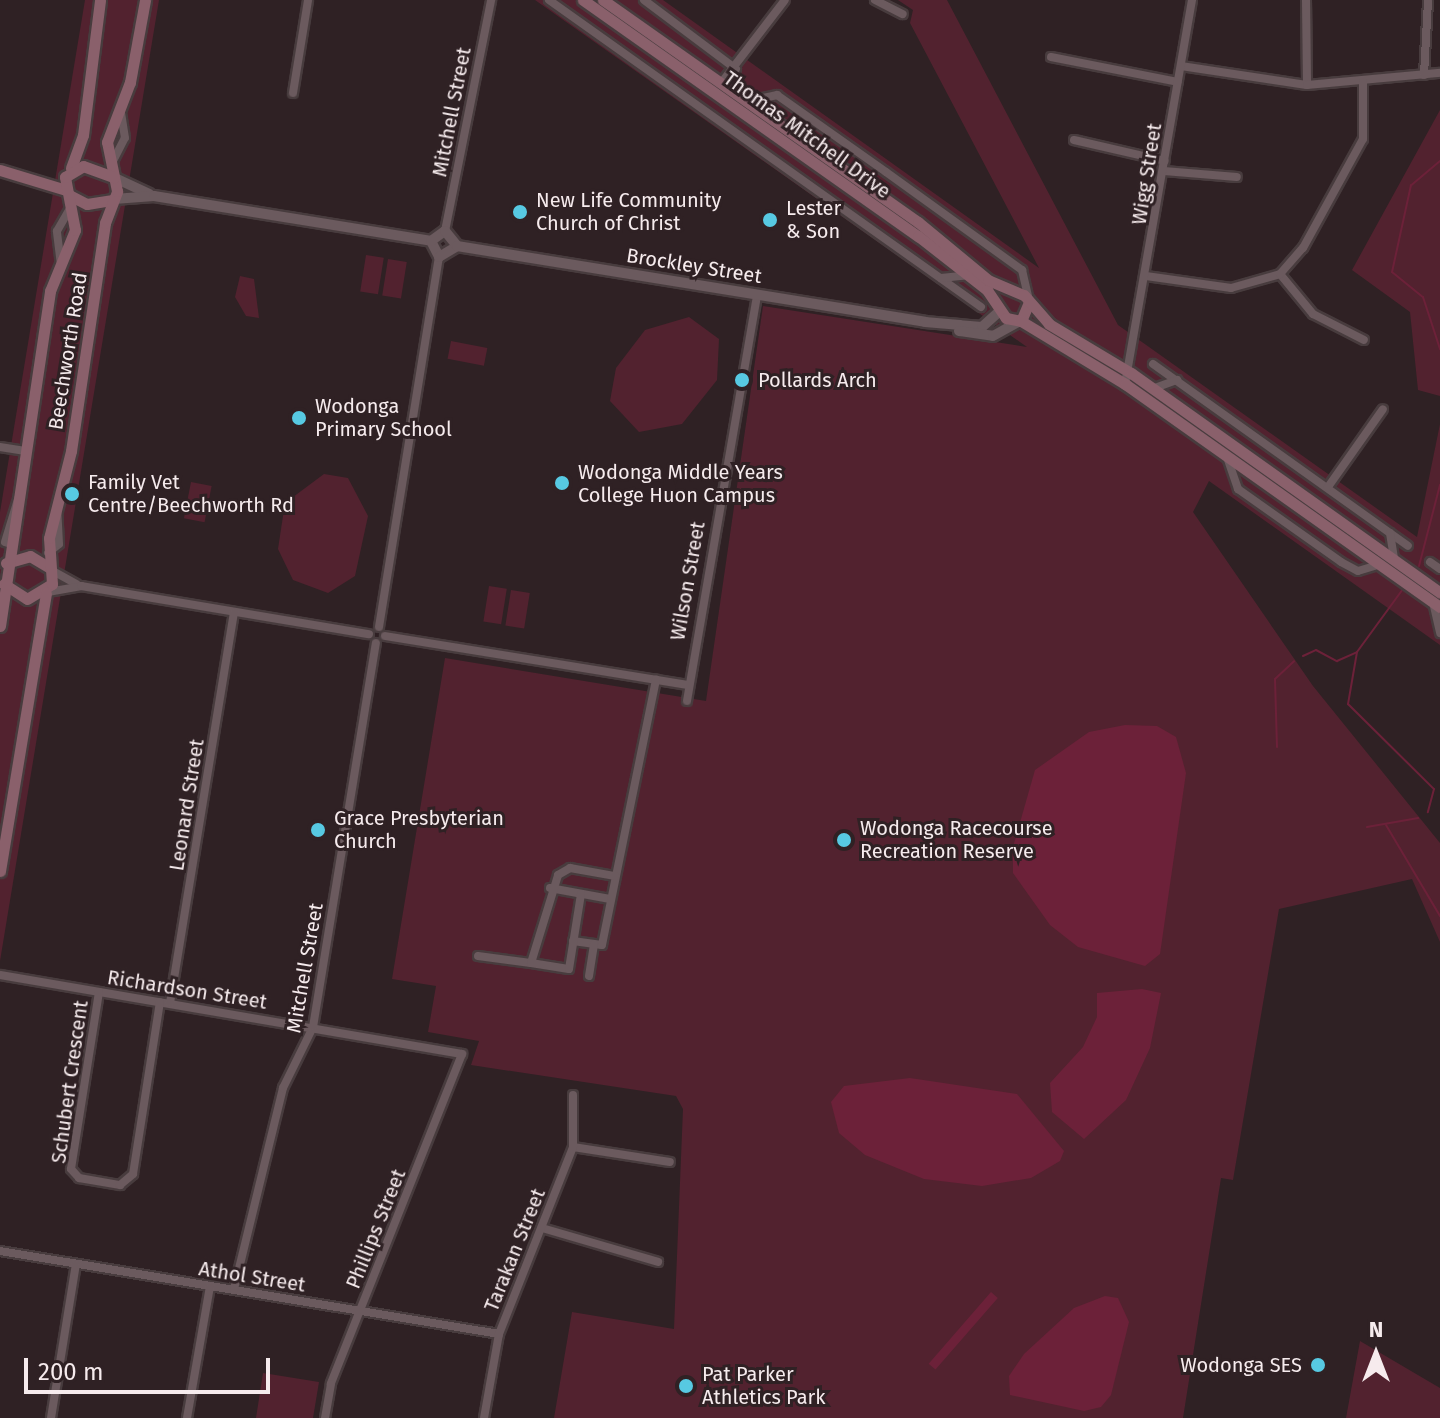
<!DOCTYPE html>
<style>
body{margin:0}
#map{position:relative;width:1440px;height:1418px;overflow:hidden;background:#2f2124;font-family:"Fira Sans",sans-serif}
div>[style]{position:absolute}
.green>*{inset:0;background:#52222f;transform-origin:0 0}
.water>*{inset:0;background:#6c2139;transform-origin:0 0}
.stream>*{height:2px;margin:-1px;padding:0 1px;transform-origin:1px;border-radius:1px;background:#6c2139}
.roads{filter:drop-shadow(2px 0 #483c3e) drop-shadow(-2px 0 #483c3e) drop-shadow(0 2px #483c3e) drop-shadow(0 -2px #483c3e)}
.minor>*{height:8px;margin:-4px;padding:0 4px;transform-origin:4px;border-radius:4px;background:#6b5a5e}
.tertiary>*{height:10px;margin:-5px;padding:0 5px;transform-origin:5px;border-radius:5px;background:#6b5a5e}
.secondary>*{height:11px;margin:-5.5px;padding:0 5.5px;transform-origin:5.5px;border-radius:5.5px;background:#8a606b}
.dots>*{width:22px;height:22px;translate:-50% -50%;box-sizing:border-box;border:4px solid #2f2124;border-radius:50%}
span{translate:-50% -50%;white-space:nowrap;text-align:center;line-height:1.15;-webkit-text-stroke:6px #2f2124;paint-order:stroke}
.street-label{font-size:20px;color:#f6ebed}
.poi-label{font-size:20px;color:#f6ebed}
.left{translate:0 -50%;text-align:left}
.right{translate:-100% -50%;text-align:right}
.north{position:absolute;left:1336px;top:1314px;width:80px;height:80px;-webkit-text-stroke:6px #2f2124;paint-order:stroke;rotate:0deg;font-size:22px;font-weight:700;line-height:32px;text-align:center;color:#f6ebed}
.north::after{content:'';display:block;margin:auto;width:28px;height:36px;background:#f6ebed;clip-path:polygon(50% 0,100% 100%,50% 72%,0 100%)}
.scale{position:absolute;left:24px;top:1358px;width:246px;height:36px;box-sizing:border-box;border:4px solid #f6ebed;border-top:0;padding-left:10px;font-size:24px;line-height:28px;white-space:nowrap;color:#f6ebed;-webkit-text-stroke:6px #2f2124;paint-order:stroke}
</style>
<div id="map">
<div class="green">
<div style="clip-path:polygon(85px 0,159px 0,0 961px,0 512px)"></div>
<div style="clip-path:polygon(535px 0,663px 0,1039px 268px,910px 23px,913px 10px,898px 0,947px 0,1118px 325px,1417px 537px,1440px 424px,1440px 645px,1209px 481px,1193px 512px,1313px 686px,1440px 843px,1440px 942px,1412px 879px,1279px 909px,1233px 1180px,1221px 1178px,1183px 1418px,554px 1418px,572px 1312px,674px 1329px,683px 1109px,676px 1096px,471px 1065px,479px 1041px,428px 1032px,436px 986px,392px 979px,445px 658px,706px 701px,763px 306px,1027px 347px)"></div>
<div style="clip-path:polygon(1440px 110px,1440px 396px,1418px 390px,1410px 312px,1352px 270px)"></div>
<div style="left:366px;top:255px;width:18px;height:37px;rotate:9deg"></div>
<div style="left:388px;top:259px;width:19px;height:37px;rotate:9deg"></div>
<div style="clip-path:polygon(240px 276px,254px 279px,259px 318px,246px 316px,235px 297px)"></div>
<div style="clip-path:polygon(689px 317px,719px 339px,717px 380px,682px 424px,639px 432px,610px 401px,616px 368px,645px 330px)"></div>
<div style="left:451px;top:341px;width:37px;height:18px;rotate:11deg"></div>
<div style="clip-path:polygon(324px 474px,348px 478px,368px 516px,355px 576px,328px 593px,293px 580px,278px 549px,285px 503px)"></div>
<div style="left:191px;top:482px;width:21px;height:37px;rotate:11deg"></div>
<div style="left:489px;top:586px;width:18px;height:36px;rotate:9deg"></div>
<div style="left:511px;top:590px;width:19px;height:36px;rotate:9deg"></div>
<div style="clip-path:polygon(1360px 1341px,1440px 1388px,1440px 1418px,1346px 1418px)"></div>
<div style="clip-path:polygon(263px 1373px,319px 1382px,313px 1418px,256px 1418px)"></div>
</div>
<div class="water">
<div style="clip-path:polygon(1125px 725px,1157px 726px,1176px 737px,1186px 773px,1160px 954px,1145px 966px,1078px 947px,1050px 925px,1013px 873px,1013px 847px,1035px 770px,1089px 732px)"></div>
<div style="clip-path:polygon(1142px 989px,1161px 993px,1150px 1048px,1126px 1100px,1084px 1139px,1052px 1112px,1050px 1083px,1083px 1047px,1097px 1017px,1097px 993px)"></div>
<div style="clip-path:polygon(910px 1078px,1017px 1094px,1064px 1151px,1060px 1161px,1031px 1178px,982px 1186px,924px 1179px,865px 1155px,839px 1133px,831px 1102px,844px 1086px)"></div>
<div style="left:991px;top:1292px;width:9px;height:95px;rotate:41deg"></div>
<div style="clip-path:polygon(1105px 1296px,1118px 1298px,1129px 1322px,1111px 1395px,1101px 1407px,1084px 1411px,1010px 1395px,1009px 1376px,1024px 1354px,1074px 1308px)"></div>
</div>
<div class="stream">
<div style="left:1440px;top:161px;width:38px;rotate:140deg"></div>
<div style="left:1411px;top:185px;width:89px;rotate:102.3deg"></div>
<div style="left:1392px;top:272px;width:40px;rotate:39deg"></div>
<div style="left:1423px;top:297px;width:55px;rotate:71.9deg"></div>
<div style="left:1419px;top:566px;width:84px;rotate:-75.5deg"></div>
<div style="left:1357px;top:652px;width:53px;rotate:99.8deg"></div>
<div style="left:1348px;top:704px;width:121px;rotate:44.7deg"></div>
<div style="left:1434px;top:789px;width:24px;rotate:105deg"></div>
<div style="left:1303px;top:656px;width:14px;rotate:-25deg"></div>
<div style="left:1316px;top:650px;width:24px;rotate:28deg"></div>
<div style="left:1337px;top:661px;width:22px;rotate:-24deg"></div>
<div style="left:1357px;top:652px;width:78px;rotate:-53.9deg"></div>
<div style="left:1277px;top:747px;width:68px;rotate:-91.7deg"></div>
<div style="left:1275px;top:679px;width:26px;rotate:-43deg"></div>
<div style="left:1386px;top:825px;width:106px;rotate:59.3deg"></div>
<div style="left:1367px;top:827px;width:52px;rotate:-10deg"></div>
</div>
<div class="roads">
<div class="minor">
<div style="left:549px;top:0;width:530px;rotate:35.4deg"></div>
<div style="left:644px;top:0;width:115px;rotate:36.9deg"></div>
<div style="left:875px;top:0;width:31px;rotate:27deg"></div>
<div style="left:1306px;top:0;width:85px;rotate:89.3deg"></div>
<div style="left:1051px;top:57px;width:129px;rotate:11.1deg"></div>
<div style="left:1181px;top:66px;width:127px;rotate:8.6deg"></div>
<div style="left:1307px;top:85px;width:134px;rotate:-5.2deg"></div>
<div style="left:1424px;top:75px;width:75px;rotate:-86.9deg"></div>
<div style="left:722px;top:82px;width:103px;rotate:-52.5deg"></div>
<div style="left:293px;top:93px;width:94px;rotate:-80.8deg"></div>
<div style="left:749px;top:101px;width:29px;rotate:-12deg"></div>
<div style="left:777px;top:95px;width:133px;rotate:35.2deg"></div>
<div style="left:886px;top:172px;width:168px;rotate:35.8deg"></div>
<div style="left:1022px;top:270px;width:31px;rotate:77deg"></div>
<div style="left:1074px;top:140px;width:93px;rotate:13deg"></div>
<div style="left:111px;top:165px;width:30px;rotate:-63deg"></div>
<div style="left:125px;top:138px;width:31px;rotate:-99deg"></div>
<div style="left:1164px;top:171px;width:73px;rotate:4.7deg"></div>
<div style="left:445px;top:231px;width:236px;rotate:-78.7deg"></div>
<div style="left:61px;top:265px;width:34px;rotate:-97deg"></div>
<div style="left:57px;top:231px;width:28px;rotate:-60deg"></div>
<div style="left:1280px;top:274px;width:52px;rotate:50.5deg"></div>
<div style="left:1313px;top:314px;width:57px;rotate:27deg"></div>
<div style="left:1146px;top:276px;width:86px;rotate:8deg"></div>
<div style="left:1231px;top:288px;width:51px;rotate:-15.9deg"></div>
<div style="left:1280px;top:274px;width:35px;rotate:-49deg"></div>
<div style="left:1303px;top:248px;width:124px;rotate:-61.2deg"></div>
<div style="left:1363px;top:139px;width:57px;rotate:-90deg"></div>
<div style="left:941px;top:278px;width:27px;rotate:-6deg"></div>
<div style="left:1153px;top:364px;width:313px;rotate:35.5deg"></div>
<div style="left:1125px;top:384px;width:390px;rotate:-80.1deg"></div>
<div style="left:1152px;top:389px;width:27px;rotate:-20deg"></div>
<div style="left:0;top:447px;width:24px;rotate:9deg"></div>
<div style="left:1227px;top:457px;width:34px;rotate:71deg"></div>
<div style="left:1238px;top:489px;width:126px;rotate:35.3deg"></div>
<div style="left:1341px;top:562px;width:19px;rotate:28deg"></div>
<div style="left:1358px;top:571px;width:24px;rotate:-17deg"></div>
<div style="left:1328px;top:487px;width:95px;rotate:-54.8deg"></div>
<div style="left:1390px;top:533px;width:26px;rotate:81deg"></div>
<div style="left:14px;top:545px;width:9px;rotate:-162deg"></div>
<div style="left:5px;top:542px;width:48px;rotate:-73.1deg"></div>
<div style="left:48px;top:553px;width:14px;rotate:-39deg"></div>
<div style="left:59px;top:544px;width:37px;rotate:-93deg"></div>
<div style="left:1430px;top:562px;width:12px;rotate:35deg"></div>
<div style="left:51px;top:570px;width:29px;rotate:29deg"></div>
<div style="left:48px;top:592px;width:34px;rotate:-10deg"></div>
<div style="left:81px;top:586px;width:292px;rotate:9.5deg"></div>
<div style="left:1433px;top:602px;width:32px;rotate:77deg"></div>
<div style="left:379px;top:627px;width:375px;rotate:-80.8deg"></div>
<div style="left:385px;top:636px;width:306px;rotate:9.2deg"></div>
<div style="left:687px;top:701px;width:413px;rotate:-80.2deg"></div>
<div style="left:550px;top:888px;width:61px;rotate:10.4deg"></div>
<div style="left:573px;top:941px;width:29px;rotate:8deg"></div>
<div style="left:602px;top:945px;width:271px;rotate:-78.5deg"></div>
<div style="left:478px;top:956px;width:53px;rotate:7.5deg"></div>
<div style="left:531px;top:963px;width:92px;rotate:-72.9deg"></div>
<div style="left:558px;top:875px;width:14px;rotate:-30deg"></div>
<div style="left:570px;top:868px;width:46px;rotate:10.1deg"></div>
<div style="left:531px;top:963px;width:38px;rotate:9deg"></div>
<div style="left:569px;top:969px;width:76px;rotate:-80.9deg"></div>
<div style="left:0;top:975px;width:469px;rotate:9.7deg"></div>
<div style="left:462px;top:1054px;width:355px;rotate:111.7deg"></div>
<div style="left:331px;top:1384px;width:35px;rotate:100deg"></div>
<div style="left:589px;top:976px;width:32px;rotate:-81deg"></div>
<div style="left:99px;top:992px;width:179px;rotate:99deg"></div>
<div style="left:71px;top:1169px;width:12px;rotate:48deg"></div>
<div style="left:79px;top:1178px;width:42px;rotate:9.7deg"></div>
<div style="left:120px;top:1185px;width:17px;rotate:-40deg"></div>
<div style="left:133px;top:1174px;width:174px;rotate:-81.1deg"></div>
<div style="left:170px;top:1003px;width:396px;rotate:-80.7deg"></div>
<div style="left:573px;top:1147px;width:98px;rotate:8.8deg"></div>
<div style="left:542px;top:1228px;width:121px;rotate:16.3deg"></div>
<div style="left:0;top:1251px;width:506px;rotate:9.44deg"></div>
<div style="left:234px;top:1289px;width:207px;rotate:-76.3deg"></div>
<div style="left:283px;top:1088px;width:68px;rotate:-63.8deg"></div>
<div style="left:313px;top:1027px;width:389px;rotate:-80.7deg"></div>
<div style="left:51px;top:1418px;width:156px;rotate:-80.8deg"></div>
<div style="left:187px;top:1418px;width:134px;rotate:-80.1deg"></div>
<div style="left:484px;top:1418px;width:85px;rotate:-79.9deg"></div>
<div style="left:499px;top:1334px;width:201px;rotate:-68.4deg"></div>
<div style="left:573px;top:1147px;width:52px;rotate:-90deg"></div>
</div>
<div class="tertiary">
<div style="left:115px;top:178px;width:38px;rotate:25deg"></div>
<div style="left:114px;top:199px;width:40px;rotate:-4.3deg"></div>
<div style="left:154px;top:196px;width:281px;rotate:9.2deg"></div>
<div style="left:431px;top:241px;width:18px;rotate:63deg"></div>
<div style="left:439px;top:257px;width:21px;rotate:-31deg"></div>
<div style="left:431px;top:241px;width:17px;rotate:-36deg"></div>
<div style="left:445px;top:231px;width:19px;rotate:51deg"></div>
<div style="left:457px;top:246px;width:474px;rotate:9.2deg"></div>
<div style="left:925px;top:322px;width:57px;rotate:5deg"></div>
<div style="left:982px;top:327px;width:25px;rotate:-42deg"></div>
<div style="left:959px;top:331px;width:34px;rotate:8deg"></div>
<div style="left:993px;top:336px;width:31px;rotate:-29deg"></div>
</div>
<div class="secondary">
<div style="left:583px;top:0;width:410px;rotate:35.2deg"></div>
<div style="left:918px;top:236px;width:88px;rotate:38deg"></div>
<div style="left:987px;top:290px;width:34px;rotate:56deg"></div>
<div style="left:1006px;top:318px;width:15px;rotate:11deg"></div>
<div style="left:1021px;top:321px;width:21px;rotate:-67deg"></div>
<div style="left:603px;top:0;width:385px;rotate:35.2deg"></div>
<div style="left:918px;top:222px;width:91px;rotate:39.6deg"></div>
<div style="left:988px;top:280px;width:39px;rotate:23deg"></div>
<div style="left:1024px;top:295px;width:38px;rotate:49deg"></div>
<div style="left:1049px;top:324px;width:96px;rotate:30.9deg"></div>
<div style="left:1131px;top:373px;width:379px;rotate:35.4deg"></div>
<div style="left:71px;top:168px;width:35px;rotate:-70deg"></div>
<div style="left:83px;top:135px;width:136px;rotate:-82.8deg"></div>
<div style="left:0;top:170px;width:69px;rotate:16.9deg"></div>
<div style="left:69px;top:195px;width:20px;rotate:27deg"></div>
<div style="left:87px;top:204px;width:26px;rotate:-9deg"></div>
<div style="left:1021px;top:321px;width:122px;rotate:31.2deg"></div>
<div style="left:1125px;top:384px;width:386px;rotate:35.3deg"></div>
<div style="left:6px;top:563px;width:25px;rotate:-16deg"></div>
<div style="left:30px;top:556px;width:23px;rotate:31deg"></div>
<div style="left:4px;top:584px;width:27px;rotate:33deg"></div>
<div style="left:27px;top:599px;width:29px;rotate:-31deg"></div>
<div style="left:52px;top:584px;width:46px;rotate:-93.7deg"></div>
<div style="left:49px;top:538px;width:90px;rotate:-75.8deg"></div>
<div style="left:71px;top:451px;width:231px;rotate:-81.5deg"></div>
<div style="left:105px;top:223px;width:34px;rotate:-69deg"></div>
<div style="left:117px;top:191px;width:50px;rotate:-101.5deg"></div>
<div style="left:107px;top:142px;width:64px;rotate:-69deg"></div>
<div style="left:130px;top:82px;width:83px;rotate:-79.6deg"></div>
<div style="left:0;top:626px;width:339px;rotate:-81.5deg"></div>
<div style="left:50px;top:291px;width:66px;rotate:-67.7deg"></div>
<div style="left:75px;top:230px;width:54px;rotate:-100.7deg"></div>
<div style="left:65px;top:177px;width:21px;rotate:-31deg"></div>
<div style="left:83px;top:166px;width:33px;rotate:20deg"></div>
<div style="left:0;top:871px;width:281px;rotate:-80.6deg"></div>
</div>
</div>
<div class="dots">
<div style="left:520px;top:212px;background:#57c9e2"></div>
<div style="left:770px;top:220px;background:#57c9e2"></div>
<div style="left:742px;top:380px;background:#57c9e2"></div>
<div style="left:299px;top:418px;background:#57c9e2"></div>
<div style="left:562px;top:483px;background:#57c9e2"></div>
<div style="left:72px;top:494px;background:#57c9e2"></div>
<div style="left:318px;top:830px;background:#57c9e2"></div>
<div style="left:844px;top:840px;background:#57c9e2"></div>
<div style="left:1318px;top:1365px;background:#57c9e2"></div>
<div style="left:686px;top:1386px;background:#57c9e2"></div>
</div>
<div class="street-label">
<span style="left:452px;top:112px;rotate:-79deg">Mitchell Street</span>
<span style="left:807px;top:135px;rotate:36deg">Thomas Mitchell Drive</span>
<span style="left:1147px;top:174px;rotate:-81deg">Wigg Street</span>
<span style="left:694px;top:266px;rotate:9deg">Brockley Street</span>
<span style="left:68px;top:351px;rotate:-81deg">Beechworth Road</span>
<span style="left:688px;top:581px;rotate:-80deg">Wilson Street</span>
<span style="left:187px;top:805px;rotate:-81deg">Leonard Street</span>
<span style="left:305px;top:968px;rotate:-80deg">Mitchell Street</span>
<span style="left:187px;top:990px;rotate:9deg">Richardson Street</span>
<span style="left:70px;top:1082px;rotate:-82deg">Schubert Crescent</span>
<span style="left:376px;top:1229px;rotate:-68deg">Phillips Street</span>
<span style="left:515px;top:1250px;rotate:-68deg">Tarakan Street</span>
<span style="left:252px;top:1277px;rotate:9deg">Athol Street</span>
</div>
<div class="poi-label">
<span class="left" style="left:536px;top:212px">New Life Community<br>Church of Christ</span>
<span class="left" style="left:786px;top:220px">Lester<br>&amp; Son</span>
<span class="left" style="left:758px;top:380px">Pollards Arch</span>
<span class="left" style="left:315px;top:418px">Wodonga<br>Primary School</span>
<span class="left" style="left:578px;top:484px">Wodonga Middle Years<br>College Huon Campus</span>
<span class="left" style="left:88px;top:494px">Family Vet<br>Centre/Beechworth Rd</span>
<span class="left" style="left:334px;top:830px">Grace Presbyterian<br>Church</span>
<span class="left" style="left:860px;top:840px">Wodonga Racecourse<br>Recreation Reserve</span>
<span class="right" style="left:1302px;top:1365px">Wodonga SES</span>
<span class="left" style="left:702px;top:1386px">Pat Parker<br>Athletics Park</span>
</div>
<div class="north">N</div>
<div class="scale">200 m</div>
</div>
